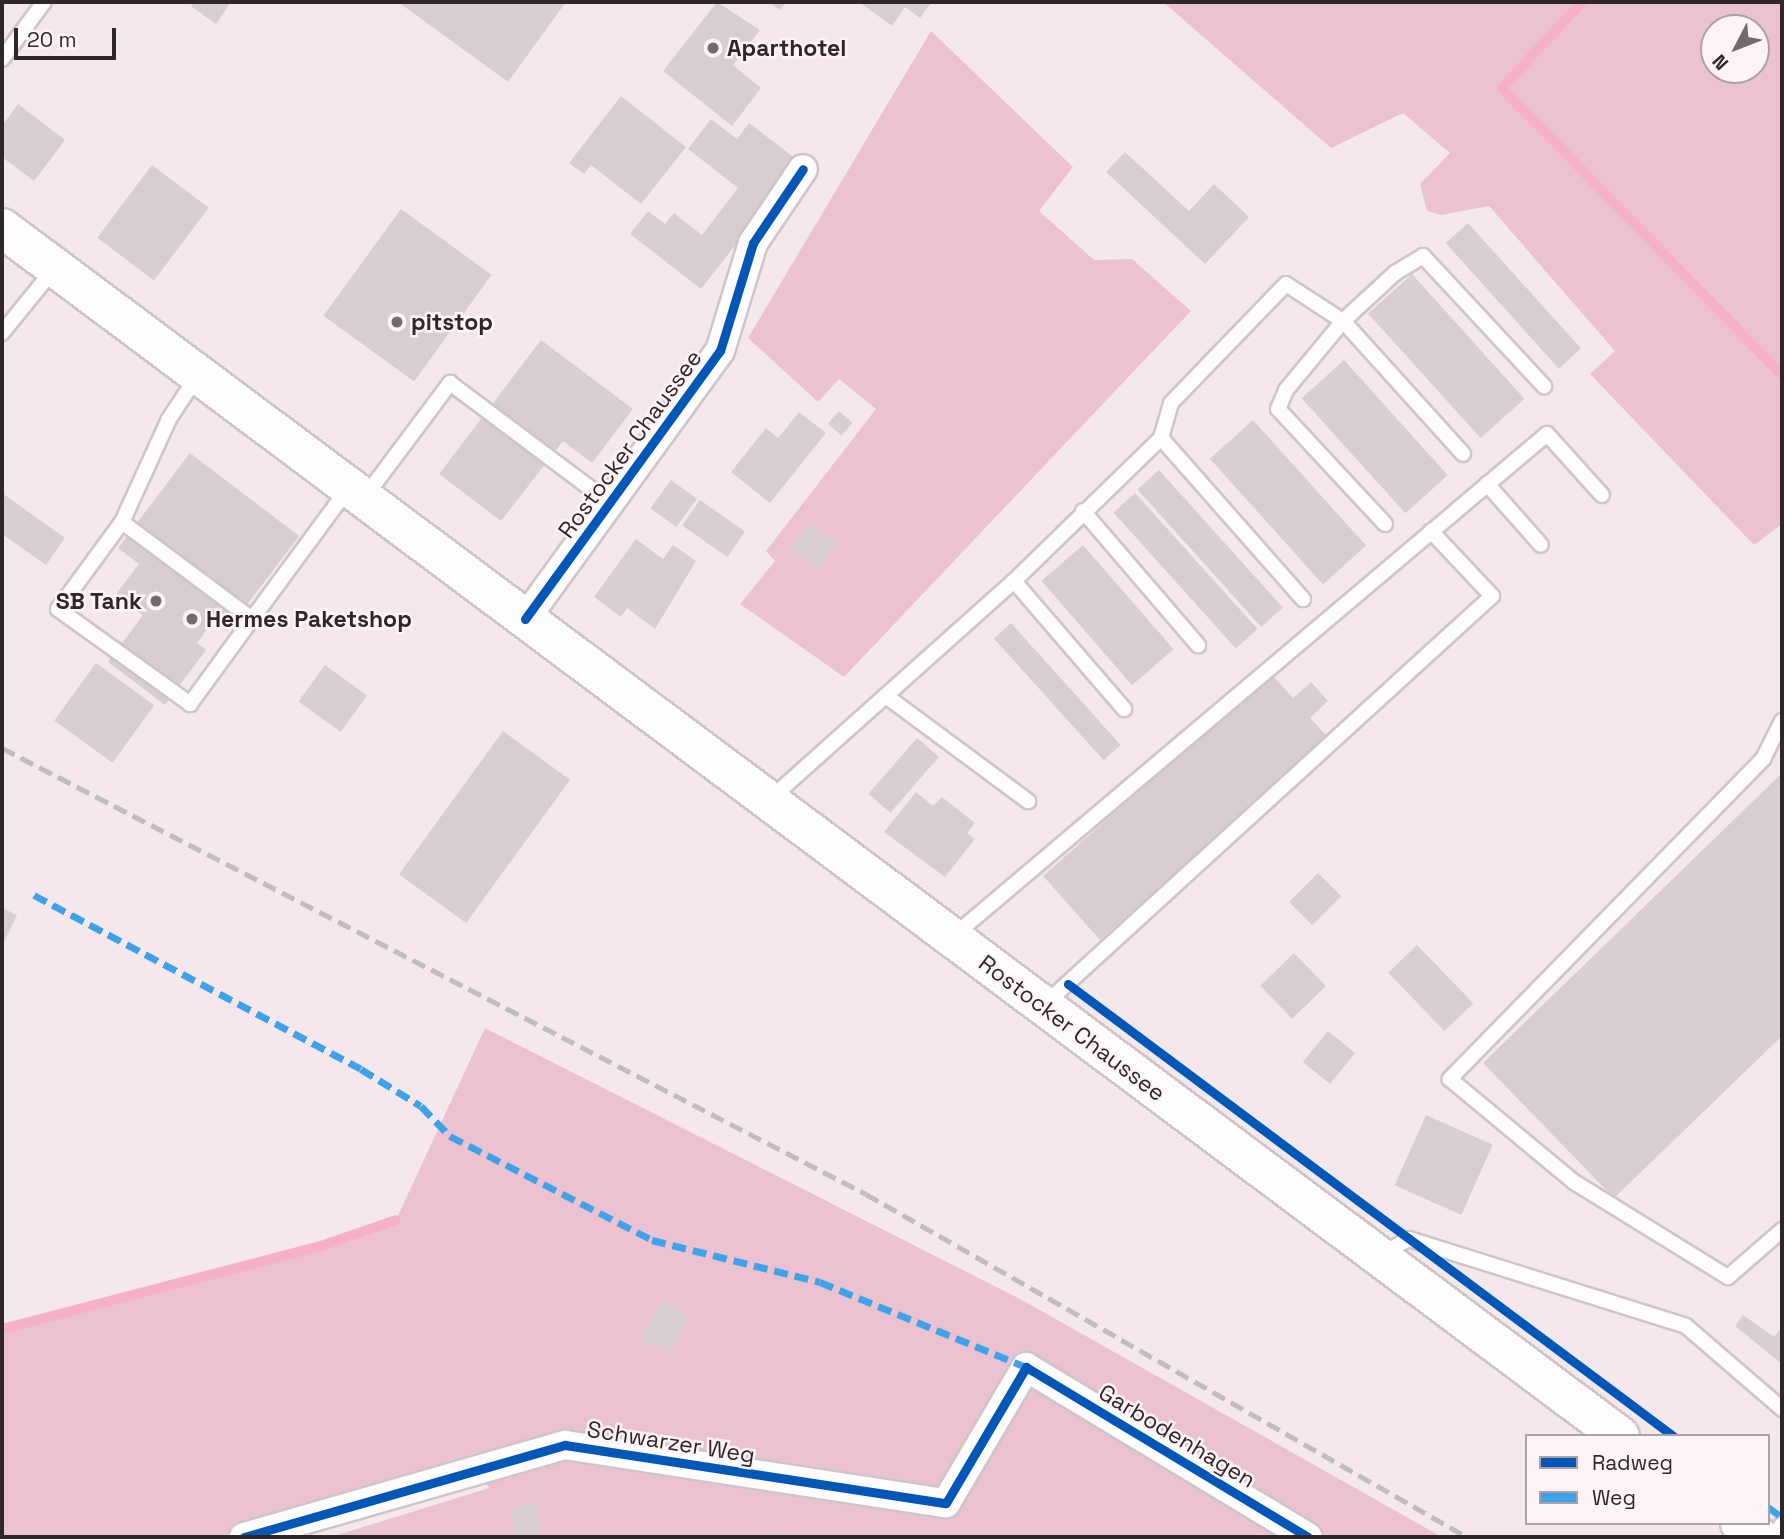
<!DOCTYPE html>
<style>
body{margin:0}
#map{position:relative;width:1784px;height:1539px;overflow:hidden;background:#f5e8ec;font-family:"Space Grotesk",sans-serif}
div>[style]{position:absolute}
.green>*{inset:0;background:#ecc2d0}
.stream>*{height:10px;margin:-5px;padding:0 5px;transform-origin:5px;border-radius:5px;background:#f6b1ca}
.building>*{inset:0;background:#d8ced2;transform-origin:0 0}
.roads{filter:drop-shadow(2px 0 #cfc5c8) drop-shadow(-2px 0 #cfc5c8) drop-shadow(0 2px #cfc5c8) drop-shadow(0 -2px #cfc5c8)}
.lane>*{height:14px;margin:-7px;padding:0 7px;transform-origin:7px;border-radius:7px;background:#fefcfc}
.street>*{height:28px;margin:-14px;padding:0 14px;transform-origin:14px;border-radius:14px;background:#fefcfc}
.secondary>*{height:38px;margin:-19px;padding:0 19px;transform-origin:19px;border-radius:19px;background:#fefcfc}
.rail>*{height:5px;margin-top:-2.5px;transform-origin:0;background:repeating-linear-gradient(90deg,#c0bdbe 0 14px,transparent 0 21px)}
.quiet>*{height:7px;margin-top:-3.5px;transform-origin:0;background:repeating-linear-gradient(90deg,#3ea2eb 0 14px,transparent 0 21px)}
.cycleway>*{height:9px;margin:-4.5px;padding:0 4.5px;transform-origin:4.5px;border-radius:4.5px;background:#0057b8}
.dots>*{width:19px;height:19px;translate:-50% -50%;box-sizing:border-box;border:4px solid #fef4f7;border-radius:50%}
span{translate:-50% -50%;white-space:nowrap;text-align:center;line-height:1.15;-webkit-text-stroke:5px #fef4f7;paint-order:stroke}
.poi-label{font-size:23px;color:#2e2629;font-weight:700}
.left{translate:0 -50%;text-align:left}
.right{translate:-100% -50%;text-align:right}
.street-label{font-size:23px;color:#2e2629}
.frame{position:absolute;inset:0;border:4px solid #2e2629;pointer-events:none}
.legend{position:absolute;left:1525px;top:1434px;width:245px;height:91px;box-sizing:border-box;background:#fef4f7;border:2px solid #aba2a5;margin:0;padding:9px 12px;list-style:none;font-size:21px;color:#2e2629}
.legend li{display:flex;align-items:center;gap:14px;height:35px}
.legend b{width:35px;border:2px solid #aba2a5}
.north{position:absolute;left:1700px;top:14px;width:70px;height:70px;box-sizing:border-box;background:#fef4f7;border:2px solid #aba2a5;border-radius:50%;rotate:228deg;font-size:19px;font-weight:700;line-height:28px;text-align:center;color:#2e2629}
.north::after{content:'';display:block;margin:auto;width:24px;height:32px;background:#746a6d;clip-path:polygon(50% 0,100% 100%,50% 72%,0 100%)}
.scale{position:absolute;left:14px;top:28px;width:102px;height:32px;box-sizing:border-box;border:4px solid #2e2629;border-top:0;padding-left:9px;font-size:21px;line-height:24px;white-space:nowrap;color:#2e2629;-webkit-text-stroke:5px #fef4f7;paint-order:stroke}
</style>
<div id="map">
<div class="green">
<div style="clip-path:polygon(evenodd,1163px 2px,1782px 2px,1782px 375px,1522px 110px,1782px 380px,1782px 524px,1754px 545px,1590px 374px,1615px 351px,1489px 206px,1441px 215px,1427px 211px,1420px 184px,1450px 153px,1403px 113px,1331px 148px,1163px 2px,1756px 28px,1756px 70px,1714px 70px,1714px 28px,1756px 28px)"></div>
<div style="clip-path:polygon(931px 31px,1073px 167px,1039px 211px,1094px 260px,1132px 259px,1191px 311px,844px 677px,740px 604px,775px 561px,766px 551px,876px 409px,839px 379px,818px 402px,748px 338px)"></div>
<div style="clip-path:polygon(485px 1028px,1022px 1300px,1442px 1537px,331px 1537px,489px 1488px,468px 1457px,228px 1537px,2px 1537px,2px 1329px,321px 1246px,396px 1220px)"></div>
</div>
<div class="stream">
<div style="left:1582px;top:2px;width:117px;rotate:132.9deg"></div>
<div style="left:1502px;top:88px;width:401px;rotate:45.7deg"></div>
<div style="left:2px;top:1329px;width:330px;rotate:-14.6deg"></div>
<div style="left:321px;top:1246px;width:79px;rotate:-19.1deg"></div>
</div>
<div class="building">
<div style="clip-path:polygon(194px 2px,231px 2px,216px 24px,191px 6px)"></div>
<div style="clip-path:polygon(398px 2px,566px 2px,508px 82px)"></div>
<div style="clip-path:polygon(717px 2px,760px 30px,733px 65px,761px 88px,732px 126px,663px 71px)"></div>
<div style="clip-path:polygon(768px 2px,786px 2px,780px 10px)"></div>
<div style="clip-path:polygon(859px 2px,929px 2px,931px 3px,920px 18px,905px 7px,892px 26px)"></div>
<div style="clip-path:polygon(621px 96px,686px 147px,641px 204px,591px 165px,584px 174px,569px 163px)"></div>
<div style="clip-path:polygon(18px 104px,65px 140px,34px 181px,2px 157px,2px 126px)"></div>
<div style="clip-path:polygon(711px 119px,737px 139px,749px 123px,800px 162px,701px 289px,630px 234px,648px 211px,665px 224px,674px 213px,702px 235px,738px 188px,688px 149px)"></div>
<div style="clip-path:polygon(1125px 152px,1189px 211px,1214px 184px,1249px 217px,1205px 264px,1106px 172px)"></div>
<div style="left:152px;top:165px;width:71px;height:91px;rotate:37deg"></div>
<div style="left:401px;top:209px;width:112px;height:132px;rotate:36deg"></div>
<div style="left:1468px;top:223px;width:169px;height:30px;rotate:48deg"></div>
<div style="left:1412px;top:274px;width:168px;height:59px;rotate:48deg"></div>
<div style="clip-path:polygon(541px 340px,633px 409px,592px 463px,563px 441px,501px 521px,439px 474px)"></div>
<div style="left:1344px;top:360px;width:155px;height:57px;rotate:48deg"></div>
<div style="left:839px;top:411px;width:18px;height:17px;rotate:41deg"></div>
<div style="clip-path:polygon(799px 412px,826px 433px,770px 503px,731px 472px,766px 428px,778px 438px)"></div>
<div style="left:1253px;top:420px;width:169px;height:58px;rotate:48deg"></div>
<div style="clip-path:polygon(190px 453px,299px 536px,227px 631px,213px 621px,197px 643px,206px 650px,165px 705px,108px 662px,143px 615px,116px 594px,139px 564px,118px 548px)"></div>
<div style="left:1159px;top:470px;width:185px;height:29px;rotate:48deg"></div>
<div style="left:671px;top:480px;width:32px;height:35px;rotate:36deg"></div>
<div style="clip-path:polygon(2px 493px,65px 538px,46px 565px,2px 534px)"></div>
<div style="left:1135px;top:493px;width:183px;height:29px;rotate:48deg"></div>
<div style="left:700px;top:500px;width:55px;height:31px;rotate:35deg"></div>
<div style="left:811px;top:523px;width:34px;height:33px;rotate:38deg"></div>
<div style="clip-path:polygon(636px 539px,663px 559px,673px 545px,696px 561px,655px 629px,627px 608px,621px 617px,594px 597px)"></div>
<div style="left:1083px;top:545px;width:138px;height:55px;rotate:49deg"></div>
<div style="left:1011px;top:623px;width:164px;height:23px;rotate:48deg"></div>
<div style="left:96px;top:663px;width:72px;height:71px;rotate:36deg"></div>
<div style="left:325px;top:665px;width:52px;height:45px;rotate:36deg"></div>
<div style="clip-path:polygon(1271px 674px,1293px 698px,1311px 682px,1328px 701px,1310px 718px,1328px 737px,1100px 940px,1043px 876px)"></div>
<div style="left:503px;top:731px;width:83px;height:177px;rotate:36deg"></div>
<div style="left:917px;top:738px;width:29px;height:74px;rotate:41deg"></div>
<div style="clip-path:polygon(1782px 773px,1782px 1036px,1614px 1198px,1483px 1063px)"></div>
<div style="clip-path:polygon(916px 792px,933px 806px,942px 797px,975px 823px,967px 833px,975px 839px,945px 877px,884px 832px)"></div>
<div style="left:1318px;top:873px;width:33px;height:41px;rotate:45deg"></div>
<div style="clip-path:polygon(2px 908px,17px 915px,2px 946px)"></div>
<div style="left:1417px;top:945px;width:81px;height:40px;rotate:46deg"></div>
<div style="left:1294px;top:953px;width:46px;height:47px;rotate:46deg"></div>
<div style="left:1328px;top:1031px;width:35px;height:40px;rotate:39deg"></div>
<div style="left:1426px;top:1115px;width:73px;height:77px;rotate:24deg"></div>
<div style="left:661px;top:1301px;width:32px;height:43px;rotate:28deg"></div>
<div style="clip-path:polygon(1743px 1315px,1774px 1337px,1782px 1327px,1782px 1364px,1735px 1326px)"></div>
<div style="clip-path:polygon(536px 1503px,540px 1534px,513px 1537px,512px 1507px)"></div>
<div style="clip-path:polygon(773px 1532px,799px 1536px,799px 1537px,772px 1537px)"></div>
</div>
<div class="roads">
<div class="lane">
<div style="left:2px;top:59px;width:71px;rotate:-53.6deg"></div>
<div style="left:2px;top:333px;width:82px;rotate:-50.9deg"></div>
<div style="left:198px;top:375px;width:53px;rotate:123.4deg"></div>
<div style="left:169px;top:419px;width:113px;rotate:114.5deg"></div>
<div style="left:122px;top:522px;width:162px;rotate:36.7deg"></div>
<div style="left:252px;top:619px;width:162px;rotate:-53.6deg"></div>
<div style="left:1161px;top:438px;width:215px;rotate:48.6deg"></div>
<div style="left:1487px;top:484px;width:81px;rotate:48.5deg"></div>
<div style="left:364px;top:498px;width:144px;rotate:-53.2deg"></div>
<div style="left:450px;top:383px;width:201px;rotate:36.9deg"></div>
<div style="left:1083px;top:511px;width:177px;rotate:49.4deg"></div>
<div style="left:122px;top:522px;width:108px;rotate:126.3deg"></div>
<div style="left:58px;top:609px;width:163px;rotate:35.7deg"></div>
<div style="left:190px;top:704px;width:105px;rotate:-53.9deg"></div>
<div style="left:1385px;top:524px;width:157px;rotate:-132.9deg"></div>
<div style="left:1278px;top:409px;width:21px;rotate:-67deg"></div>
<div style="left:1286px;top:390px;width:89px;rotate:-50.4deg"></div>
<div style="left:1343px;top:321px;width:71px;rotate:-42.7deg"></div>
<div style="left:1395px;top:273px;width:33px;rotate:-31deg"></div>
<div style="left:1423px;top:256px;width:178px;rotate:47.1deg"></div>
<div style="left:1014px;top:581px;width:169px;rotate:49.3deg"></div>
<div style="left:886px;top:696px;width:177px;rotate:36.5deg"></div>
<div style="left:1782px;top:721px;width:42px;rotate:116.6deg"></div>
<div style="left:1763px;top:759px;width:448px;rotate:134.4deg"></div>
<div style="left:1450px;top:1079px;width:161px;rotate:39.7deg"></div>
<div style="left:1574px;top:1182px;width:181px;rotate:31.7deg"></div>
<div style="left:1728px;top:1277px;width:72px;rotate:-41deg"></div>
<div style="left:769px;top:800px;width:329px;rotate:-41.8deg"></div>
<div style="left:1014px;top:581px;width:205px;rotate:-44.2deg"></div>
<div style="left:1161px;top:438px;width:36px;rotate:-74deg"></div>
<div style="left:1171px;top:403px;width:165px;rotate:-46deg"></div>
<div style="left:1286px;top:284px;width:68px;rotate:33deg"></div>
<div style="left:1343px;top:321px;width:179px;rotate:47.9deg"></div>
<div style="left:952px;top:937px;width:779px;rotate:-40.21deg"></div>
<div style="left:1547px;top:434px;width:82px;rotate:48deg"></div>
<div style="left:1046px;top:1003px;width:604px;rotate:-42.38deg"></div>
<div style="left:1492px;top:596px;width:89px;rotate:-133.2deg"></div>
<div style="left:1380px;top:1255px;width:33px;rotate:-29deg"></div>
<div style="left:1409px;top:1239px;width:290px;rotate:17.4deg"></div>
<div style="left:1686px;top:1326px;width:127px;rotate:40.8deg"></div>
<div style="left:1774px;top:1537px;width:15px;rotate:-58deg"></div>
</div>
<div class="street">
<div style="left:525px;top:619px;width:331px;rotate:-54deg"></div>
<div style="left:720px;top:351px;width:113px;rotate:-73deg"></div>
<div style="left:753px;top:243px;width:89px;rotate:-56deg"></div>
<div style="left:244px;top:1537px;width:334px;rotate:-16deg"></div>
<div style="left:565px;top:1445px;width:385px;rotate:8.7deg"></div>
<div style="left:946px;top:1503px;width:158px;rotate:-59.5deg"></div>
<div style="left:1026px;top:1367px;width:329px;rotate:31.1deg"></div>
</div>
<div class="secondary">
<div style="left:2px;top:228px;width:2019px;rotate:36.75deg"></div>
<div style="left:1740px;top:1523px;width:24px;rotate:36deg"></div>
</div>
</div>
<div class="rail">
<div style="left:2px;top:748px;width:972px;rotate:27.3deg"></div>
<div style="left:866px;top:1194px;width:692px;rotate:29.71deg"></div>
</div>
<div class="quiet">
<div style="left:34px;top:895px;width:370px;rotate:28deg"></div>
<div style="left:361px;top:1069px;width:70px;rotate:31.7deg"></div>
<div style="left:421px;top:1106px;width:42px;rotate:46deg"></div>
<div style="left:450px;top:1136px;width:227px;rotate:27.2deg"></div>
<div style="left:652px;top:1240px;width:173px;rotate:14deg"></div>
<div style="left:820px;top:1282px;width:223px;rotate:22.4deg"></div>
<div style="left:1768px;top:1507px;width:17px;rotate:36deg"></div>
</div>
<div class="cycleway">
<div style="left:525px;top:619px;width:331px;rotate:-54deg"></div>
<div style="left:720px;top:351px;width:113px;rotate:-73deg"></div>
<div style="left:753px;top:243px;width:89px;rotate:-56deg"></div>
<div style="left:1068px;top:984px;width:755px;rotate:36.76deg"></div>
<div style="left:244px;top:1537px;width:334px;rotate:-16deg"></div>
<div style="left:565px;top:1445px;width:385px;rotate:8.7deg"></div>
<div style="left:946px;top:1503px;width:158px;rotate:-59.5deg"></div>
<div style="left:1026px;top:1367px;width:329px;rotate:31.1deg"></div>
</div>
<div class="dots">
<div style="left:713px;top:48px;background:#746a6d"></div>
<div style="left:397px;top:322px;background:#746a6d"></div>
<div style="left:156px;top:601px;background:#746a6d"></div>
<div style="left:192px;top:619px;background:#746a6d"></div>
</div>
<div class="poi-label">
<span class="left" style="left:727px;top:48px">Aparthotel</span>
<span class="left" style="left:411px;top:322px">pitstop</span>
<span class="right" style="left:142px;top:601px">SB Tank</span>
<span class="left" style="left:206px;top:619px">Hermes Paketshop</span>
</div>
<div class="street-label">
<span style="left:630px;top:444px;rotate:-54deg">Rostocker Chaussee</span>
<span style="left:1072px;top:1028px;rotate:37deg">Rostocker Chaussee</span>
<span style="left:1177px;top:1436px;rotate:31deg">Garbodenhagen</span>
<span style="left:671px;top:1442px;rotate:9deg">Schwarzer Weg</span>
</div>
<div class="frame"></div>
<ul class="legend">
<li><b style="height:9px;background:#0057b8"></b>Radweg</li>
<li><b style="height:9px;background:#3ea2eb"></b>Weg</li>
</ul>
<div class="north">N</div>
<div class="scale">20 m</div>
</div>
